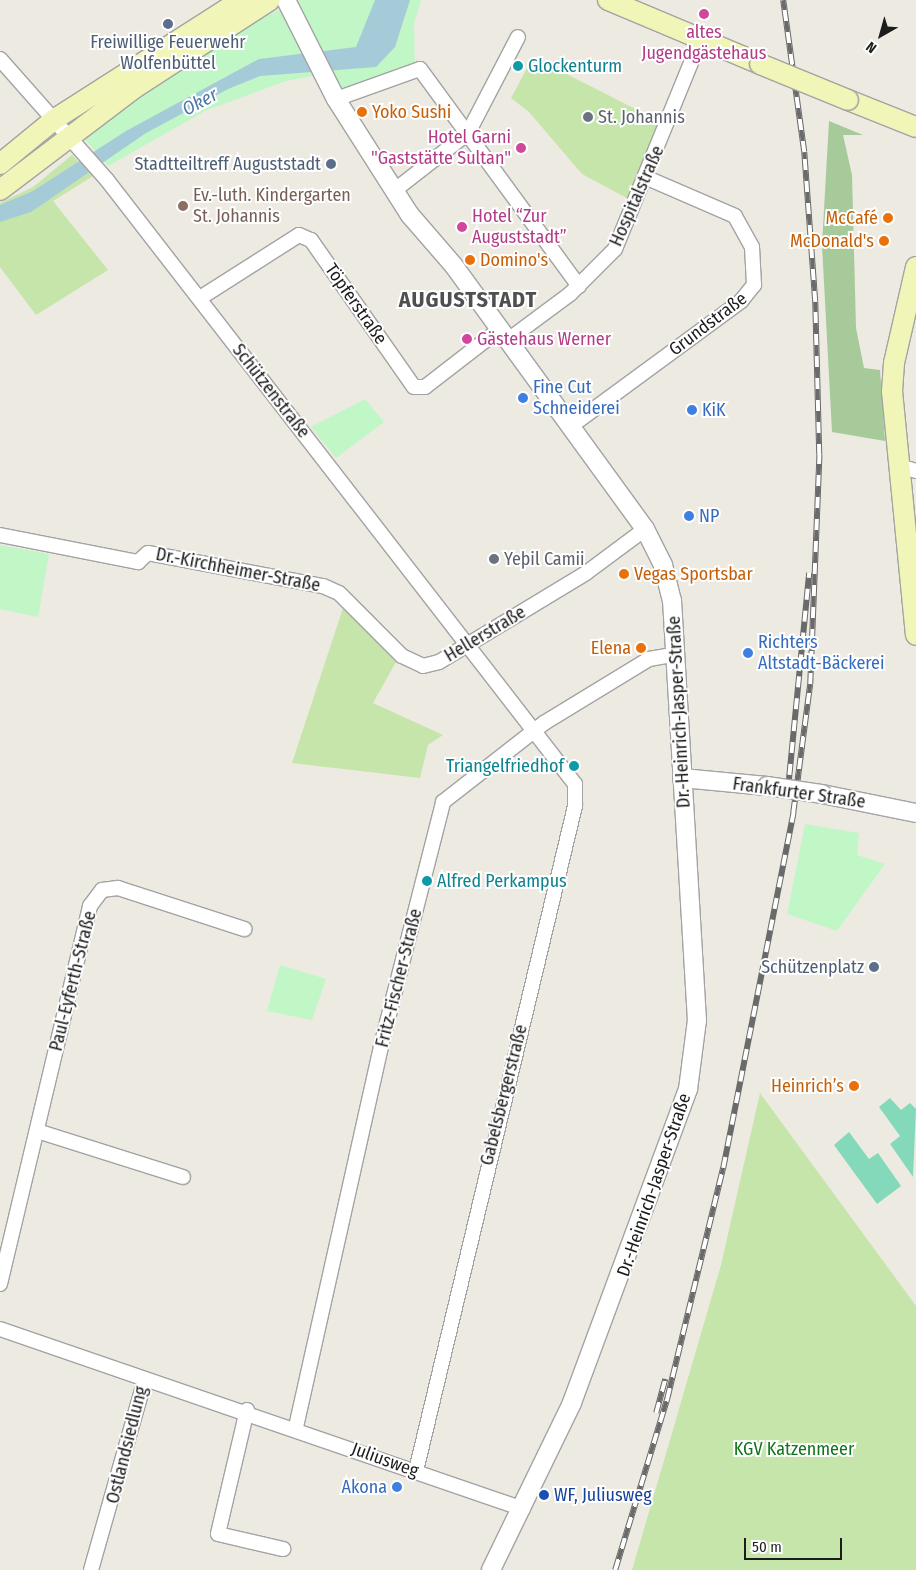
<!DOCTYPE html>
<meta charset="utf-8">
<style>
body{margin:0}
#map{position:relative;width:916px;height:1570px;overflow:hidden;background:#edeae2;font-family:"Fira Sans Condensed",sans-serif}
div>[style]{position:absolute}
.grass>*{inset:0;background:#c6e5aa}
.forest>*{inset:0;background:#a6ca99}
.park>*{inset:0;background:#c1f6c7}
.pitch>*{inset:0;background:#84d9ba}
.water>*{inset:0;background:#a5cbd9}
.roads{filter:drop-shadow(1px 0 #a3a3a3) drop-shadow(-1px 0 #a3a3a3) drop-shadow(0 1px #a3a3a3) drop-shadow(0 -1px #a3a3a3)}
.minor>*{height:14px;margin:-7px;padding:0 7px;transform-origin:7px;border-radius:7px;background:#fff}
.tertiary>*{height:18px;margin:-9px;padding:0 9px;transform-origin:9px;border-radius:9px;background:#fff}
.secondary>*{height:20px;margin:-10px;padding:0 10px;transform-origin:10px;border-radius:10px;background:#f1f5b8}
.rail>*{height:5.5px;margin-top:-2.75px;transform-origin:0;background:repeating-linear-gradient(90deg,#fff 0 11px,#6a6a6a 0 22px);box-sizing:border-box;border-block:1px solid #6a6a6a}
.bridges{filter:drop-shadow(1px 0 #a3a3a3) drop-shadow(-1px 0 #a3a3a3) drop-shadow(0 1px #a3a3a3) drop-shadow(0 -1px #a3a3a3)}
.tertiary-bridge>*{height:18px;margin:-9px;padding:0 9px;transform-origin:9px;border-radius:9px;background:#fff}
.secondary-bridge>*{height:20px;margin:-10px;padding:0 10px;transform-origin:10px;border-radius:10px;background:#f1f5b8}
.dots>*{width:14px;height:14px;translate:-50% -50%;box-sizing:border-box;border:2px solid #fff;border-radius:50%}
span{translate:-50% -50%;white-space:nowrap;text-align:center;line-height:1.15;-webkit-text-stroke:4px #fff;paint-order:stroke}
.hotel-label{font-size:18px;color:#b23c85}
.right{translate:-100% -50%;text-align:right}
.left{translate:0 -50%;text-align:left}
.service-label{font-size:18px;color:#4e5e75}
.culture-label{font-size:18px;color:#0d838f}
.food-label{font-size:18px;color:#c56008}
.worship-label{font-size:18px;color:#5b616d}
.education-label{font-size:18px;color:#785e54}
.street-label{font-size:18px;color:#1c1c1c}
.shop-label{font-size:18px;color:#366cbe}
.park-label{font-size:18px;color:#11741c}
.transit-label{font-size:18px;color:#164399}
.water-label{font-size:19px;color:#4e78a6;font-style:italic}
.district-label{font-size:22px;color:#4f4f4f;font-weight:700;letter-spacing:1px}
.north{position:absolute;left:856px;top:10px;width:50px;height:50px;-webkit-text-stroke:4px #fff;paint-order:stroke;rotate:218deg;font-size:14px;font-weight:700;line-height:20px;text-align:center;color:#1c1c1c}
.north::after{content:'';display:block;margin:auto;width:18px;height:22px;background:#1c1c1c;clip-path:polygon(50% 0,100% 100%,50% 72%,0 100%)}
.scale{position:absolute;left:744px;top:1538px;width:98px;height:22px;box-sizing:border-box;border:2px solid #1c1c1c;border-top:0;padding-left:6px;font-size:15px;line-height:18px;white-space:nowrap;color:#1c1c1c;-webkit-text-stroke:4px #fff;paint-order:stroke}
</style>
<div id="map">
<div class="grass">
<div style="clip-path:polygon(533px 57px,665px 124px,636px 203px,582px 174px,529px 112px,511px 98px)"></div>
<div style="clip-path:polygon(72px 155px,93px 176px,53px 201px,108px 270px,36px 315px,0 267px,0 203px,33px 187px)"></div>
<div style="clip-path:polygon(343px 608px,396px 662px,373px 703px,443px 735px,428px 745px,420px 778px,292px 763px)"></div>
<div style="clip-path:polygon(760px 1093px,916px 1306px,916px 1570px,632px 1570px,721px 1265px)"></div>
</div>
<div class="forest">
<div style="clip-path:polygon(829px 121px,863px 135px,843px 135px,852px 175px,856px 328px,864px 368px,880px 370px,885px 441px,832px 432px,822px 245px)"></div>
</div>
<div class="park">
<div style="clip-path:polygon(300px 0,421px 0,414px 24px,415px 68px,344px 96px,333px 72px,286px 81px,205px 111px,108px 166px,82px 136px,234px 31px)"></div>
<div style="clip-path:polygon(365px 399px,384px 422px,336px 458px,311px 427px)"></div>
<div style="clip-path:polygon(0 545px,49px 554px,38px 617px,0 609px)"></div>
<div style="clip-path:polygon(805px 824px,859px 833px,857px 855px,885px 864px,837px 931px,787px 914px)"></div>
<div style="clip-path:polygon(280px 965px,326px 979px,312px 1020px,267px 1011px)"></div>
</div>
<div class="pitch">
<div style="clip-path:polygon(890px 1098px,901px 1110px,910px 1103px,916px 1109px,913px 1177px,890px 1144px,900px 1136px,879px 1107px)"></div>
<div style="clip-path:polygon(849px 1132px,869px 1159px,878px 1153px,901px 1186px,877px 1204px,834px 1145px)"></div>
</div>
<div class="water">
<div style="clip-path:polygon(375px 0,410px 0,395px 47px,376px 67px,260px 76px,228px 89px,146px 133px,31px 212px,0 222px,0 205px,33px 191px,126px 131px,259px 59px,356px 47px)"></div>
</div>
<div class="roads">
<div class="minor">
<div style="left:0;top:59px;width:162px;rotate:48.5deg"></div>
<div style="left:107px;top:180px;width:764px;rotate:52.23deg"></div>
<div style="left:575px;top:784px;width:22px;rotate:90deg"></div>
<div style="left:575px;top:806px;width:684px;rotate:103.45deg"></div>
<div style="left:336px;top:99px;width:89px;rotate:-19.7deg"></div>
<div style="left:420px;top:69px;width:269px;rotate:53.8deg"></div>
<div style="left:395px;top:190px;width:93px;rotate:-38deg"></div>
<div style="left:468px;top:133px;width:108px;rotate:-62.5deg"></div>
<div style="left:200px;top:298px;width:117px;rotate:-32.5deg"></div>
<div style="left:299px;top:235px;width:13px;rotate:23deg"></div>
<div style="left:311px;top:240px;width:179px;rotate:55deg"></div>
<div style="left:414px;top:387px;width:11px"></div>
<div style="left:425px;top:387px;width:95px;rotate:-37.7deg"></div>
<div style="left:508px;top:340px;width:77px;rotate:-36.6deg"></div>
<div style="left:570px;top:294px;width:64px;rotate:-45deg"></div>
<div style="left:615px;top:249px;width:212px;rotate:-67.8deg"></div>
<div style="left:695px;top:53px;width:14px;rotate:-90deg"></div>
<div style="left:571px;top:426px;width:211px;rotate:-36.3deg"></div>
<div style="left:741px;top:301px;width:21px;rotate:-51deg"></div>
<div style="left:754px;top:285px;width:38px;rotate:-93deg"></div>
<div style="left:752px;top:247px;width:35px;rotate:-119deg"></div>
<div style="left:735px;top:216px;width:96px;rotate:-156.6deg"></div>
<div style="left:899px;top:466px;width:18px;rotate:16deg"></div>
<div style="left:0;top:535px;width:141px;rotate:11.1deg"></div>
<div style="left:138px;top:562px;width:13px;rotate:-42deg"></div>
<div style="left:148px;top:553px;width:178px;rotate:10.7deg"></div>
<div style="left:323px;top:586px;width:17px;rotate:24deg"></div>
<div style="left:339px;top:593px;width:89px;rotate:45deg"></div>
<div style="left:402px;top:656px;width:23px;rotate:25deg"></div>
<div style="left:423px;top:666px;width:16px;rotate:-14deg"></div>
<div style="left:439px;top:662px;width:172px;rotate:-31.2deg"></div>
<div style="left:586px;top:573px;width:74px;rotate:-36.7deg"></div>
<div style="left:37px;top:1131px;width:153px;rotate:17.5deg"></div>
<div style="left:0;top:1284px;width:389px;rotate:-76.6deg"></div>
<div style="left:90px;top:906px;width:20px;rotate:-53deg"></div>
<div style="left:102px;top:890px;width:16px;rotate:-7deg"></div>
<div style="left:118px;top:888px;width:133px;rotate:18deg"></div>
<div style="left:0;top:1329px;width:553px;rotate:18.99deg"></div>
<div style="left:247px;top:1410px;width:127px;rotate:103.2deg"></div>
<div style="left:218px;top:1534px;width:67px;rotate:13deg"></div>
<div style="left:296px;top:1427px;width:390px;rotate:-77.4deg"></div>
<div style="left:381px;top:1046px;width:252px;rotate:-75.7deg"></div>
<div style="left:443px;top:802px;width:128px;rotate:-38deg"></div>
<div style="left:544px;top:723px;width:123px;rotate:-31.4deg"></div>
<div style="left:649px;top:659px;width:27px;rotate:-10deg"></div>
<div style="left:91px;top:1570px;width:198px;rotate:-74.2deg"></div>
</div>
<div class="tertiary">
<div style="left:286px;top:0;width:111px;rotate:63.2deg"></div>
<div style="left:336px;top:99px;width:138px;rotate:57.5deg"></div>
<div style="left:410px;top:215px;width:67px;rotate:49.2deg"></div>
<div style="left:454px;top:266px;width:325px;rotate:54deg"></div>
<div style="left:645px;top:529px;width:40px;rotate:63.4deg"></div>
<div style="left:663px;top:565px;width:36px;rotate:76deg"></div>
<div style="left:672px;top:600px;width:421px;rotate:86.6deg"></div>
<div style="left:697px;top:1020px;width:70px;rotate:97.4deg"></div>
<div style="left:688px;top:1089px;width:335px;rotate:110.3deg"></div>
<div style="left:572px;top:1403px;width:186px;rotate:115.9deg"></div>
<div style="left:682px;top:778px;width:85px;rotate:5.4deg"></div>
<div style="left:822px;top:794px;width:96px;rotate:11.4deg"></div>
</div>
<div class="secondary">
<div style="left:608px;top:0;width:165px;rotate:22.8deg"></div>
<div style="left:848px;top:100px;width:73px;rotate:21.7deg"></div>
<div style="left:0;top:164px;width:71px;rotate:-39.3deg"></div>
<div style="left:55px;top:119px;width:221px;rotate:-32.6deg"></div>
<div style="left:0;top:190px;width:167px;rotate:-37.2deg"></div>
<div style="left:133px;top:89px;width:163px;rotate:-33deg"></div>
<div style="left:916px;top:267px;width:98px;rotate:102.9deg"></div>
<div style="left:894px;top:363px;width:28px;rotate:94deg"></div>
<div style="left:892px;top:391px;width:245px;rotate:84.4deg"></div>
</div>
</div>
<div class="rail">
<div style="left:787px;top:797px;width:225px;rotate:-84.4deg"></div>
<div style="left:656px;top:1413px;width:35px;rotate:-75deg"></div>
<div style="left:615px;top:1570px;width:179px;rotate:-73.1deg"></div>
<div style="left:667px;top:1399px;width:238px;rotate:-76.4deg"></div>
<div style="left:723px;top:1168px;width:362px;rotate:-78.8deg"></div>
<div style="left:793px;top:813px;width:130px;rotate:-82.5deg"></div>
<div style="left:810px;top:684px;width:229px;rotate:-87.7deg"></div>
<div style="left:819px;top:455px;width:153px;rotate:-91.5deg"></div>
<div style="left:815px;top:302px;width:150px;rotate:-94.2deg"></div>
<div style="left:804px;top:152px;width:153px;rotate:-97.9deg"></div>
</div>
<div class="bridges">
<div class="tertiary-bridge">
<div style="left:767px;top:786px;width:56px;rotate:8.3deg"></div>
</div>
<div class="secondary-bridge">
<div style="left:760px;top:64px;width:95px;rotate:22.2deg"></div>
</div>
</div>
<div class="dots">
<div style="left:704px;top:14px;background:#d1479c"></div>
<div style="left:168px;top:24px;background:#5c6f8a"></div>
<div style="left:518px;top:66px;background:#0f9aa8"></div>
<div style="left:362px;top:112px;background:#e8710a"></div>
<div style="left:588px;top:117px;background:#6b7280"></div>
<div style="left:521px;top:148px;background:#d1479c"></div>
<div style="left:331px;top:164px;background:#5c6f8a"></div>
<div style="left:183px;top:206px;background:#8d6e63"></div>
<div style="left:888px;top:218px;background:#e8710a"></div>
<div style="left:462px;top:227px;background:#d1479c"></div>
<div style="left:884px;top:241px;background:#e8710a"></div>
<div style="left:470px;top:260px;background:#e8710a"></div>
<div style="left:467px;top:339px;background:#d1479c"></div>
<div style="left:523px;top:398px;background:#3f7fe0"></div>
<div style="left:692px;top:410px;background:#3f7fe0"></div>
<div style="left:689px;top:516px;background:#3f7fe0"></div>
<div style="left:494px;top:559px;background:#6b7280"></div>
<div style="left:624px;top:574px;background:#e8710a"></div>
<div style="left:641px;top:648px;background:#e8710a"></div>
<div style="left:748px;top:653px;background:#3f7fe0"></div>
<div style="left:574px;top:766px;background:#0f9aa8"></div>
<div style="left:427px;top:881px;background:#0f9aa8"></div>
<div style="left:874px;top:967px;background:#5c6f8a"></div>
<div style="left:854px;top:1086px;background:#e8710a"></div>
<div style="left:397px;top:1487px;background:#3f7fe0"></div>
<div style="left:544px;top:1495px;background:#1a4fb4"></div>
</div>
<div class="hotel-label">
<span style="left:704px;top:43px">altes<br>Jugendgästehaus</span>
<span class="right" style="left:511px;top:148px">Hotel Garni<br>"Gaststätte Sultan"</span>
<span class="left" style="left:472px;top:227px">Hotel “Zur<br>Auguststadt”</span>
<span class="left" style="left:477px;top:339px">Gästehaus Werner</span>
</div>
<div class="service-label">
<span style="left:168px;top:53px">Freiwillige Feuerwehr<br>Wolfenbüttel</span>
<span class="right" style="left:321px;top:164px">Stadtteiltreff Auguststadt</span>
<span class="right" style="left:864px;top:967px">Schützenplatz</span>
</div>
<div class="culture-label">
<span class="left" style="left:528px;top:66px">Glockenturm</span>
<span class="right" style="left:564px;top:766px">Triangelfriedhof</span>
<span class="left" style="left:437px;top:881px">Alfred Perkampus</span>
</div>
<div class="food-label">
<span class="left" style="left:372px;top:112px">Yoko Sushi</span>
<span class="right" style="left:878px;top:218px">McCafé</span>
<span class="right" style="left:874px;top:241px">McDonald's</span>
<span class="left" style="left:480px;top:260px">Domino's</span>
<span class="left" style="left:634px;top:574px">Vegas Sportsbar</span>
<span class="right" style="left:631px;top:648px">Elena</span>
<span class="right" style="left:844px;top:1086px">Heinrich’s</span>
</div>
<div class="worship-label">
<span class="left" style="left:598px;top:117px">St. Johannis</span>
<span class="left" style="left:504px;top:559px">Yeþil Camii</span>
</div>
<div class="education-label">
<span class="left" style="left:193px;top:206px">Ev.-luth. Kindergarten<br>St. Johannis</span>
</div>
<div class="street-label">
<span style="left:637px;top:196px;rotate:-66deg">Hospitalstraße</span>
<span style="left:356px;top:304px;rotate:55deg">Töpferstraße</span>
<span style="left:708px;top:324px;rotate:-37deg">Grundstraße</span>
<span style="left:271px;top:391px;rotate:52deg">Schützenstraße</span>
<span style="left:238px;top:570px;rotate:11deg">Dr.-Kirchheimer-Straße</span>
<span style="left:485px;top:634px;rotate:-31deg">Hellerstraße</span>
<span style="left:679px;top:712px;rotate:-93deg">Dr.-Heinrich-Jasper-Straße</span>
<span style="left:799px;top:793px;rotate:8deg">Frankfurter Straße</span>
<span style="left:399px;top:978px;rotate:-76deg">Fritz-Fischer-Straße</span>
<span style="left:73px;top:981px;rotate:-76deg">Paul-Eyferth-Straße</span>
<span style="left:504px;top:1095px;rotate:-76deg">Gabelsbergerstraße</span>
<span style="left:654px;top:1185px;rotate:-71deg">Dr.-Heinrich-Jasper-Straße</span>
<span style="left:127px;top:1445px;rotate:-76deg">Ostlandsiedlung</span>
<span style="left:385px;top:1460px;rotate:20deg">Juliusweg</span>
</div>
<div class="shop-label">
<span class="left" style="left:533px;top:398px">Fine Cut<br>Schneiderei</span>
<span class="left" style="left:702px;top:410px">KiK</span>
<span class="left" style="left:699px;top:516px">NP</span>
<span class="left" style="left:758px;top:653px">Richters<br>Altstadt-Bäckerei</span>
<span class="right" style="left:387px;top:1487px">Akona</span>
</div>
<div class="park-label">
<span style="left:794px;top:1449px">KGV Katzenmeer</span>
</div>
<div class="transit-label">
<span class="left" style="left:554px;top:1495px">WF, Juliusweg</span>
</div>
<div class="water-label">
<span style="left:200px;top:102px;rotate:-28deg">Oker</span>
</div>
<div class="district-label">
<span style="left:468px;top:300px">AUGUSTSTADT</span>
</div>
<div class="north">N</div>
<div class="scale">50 m</div>
</div>
